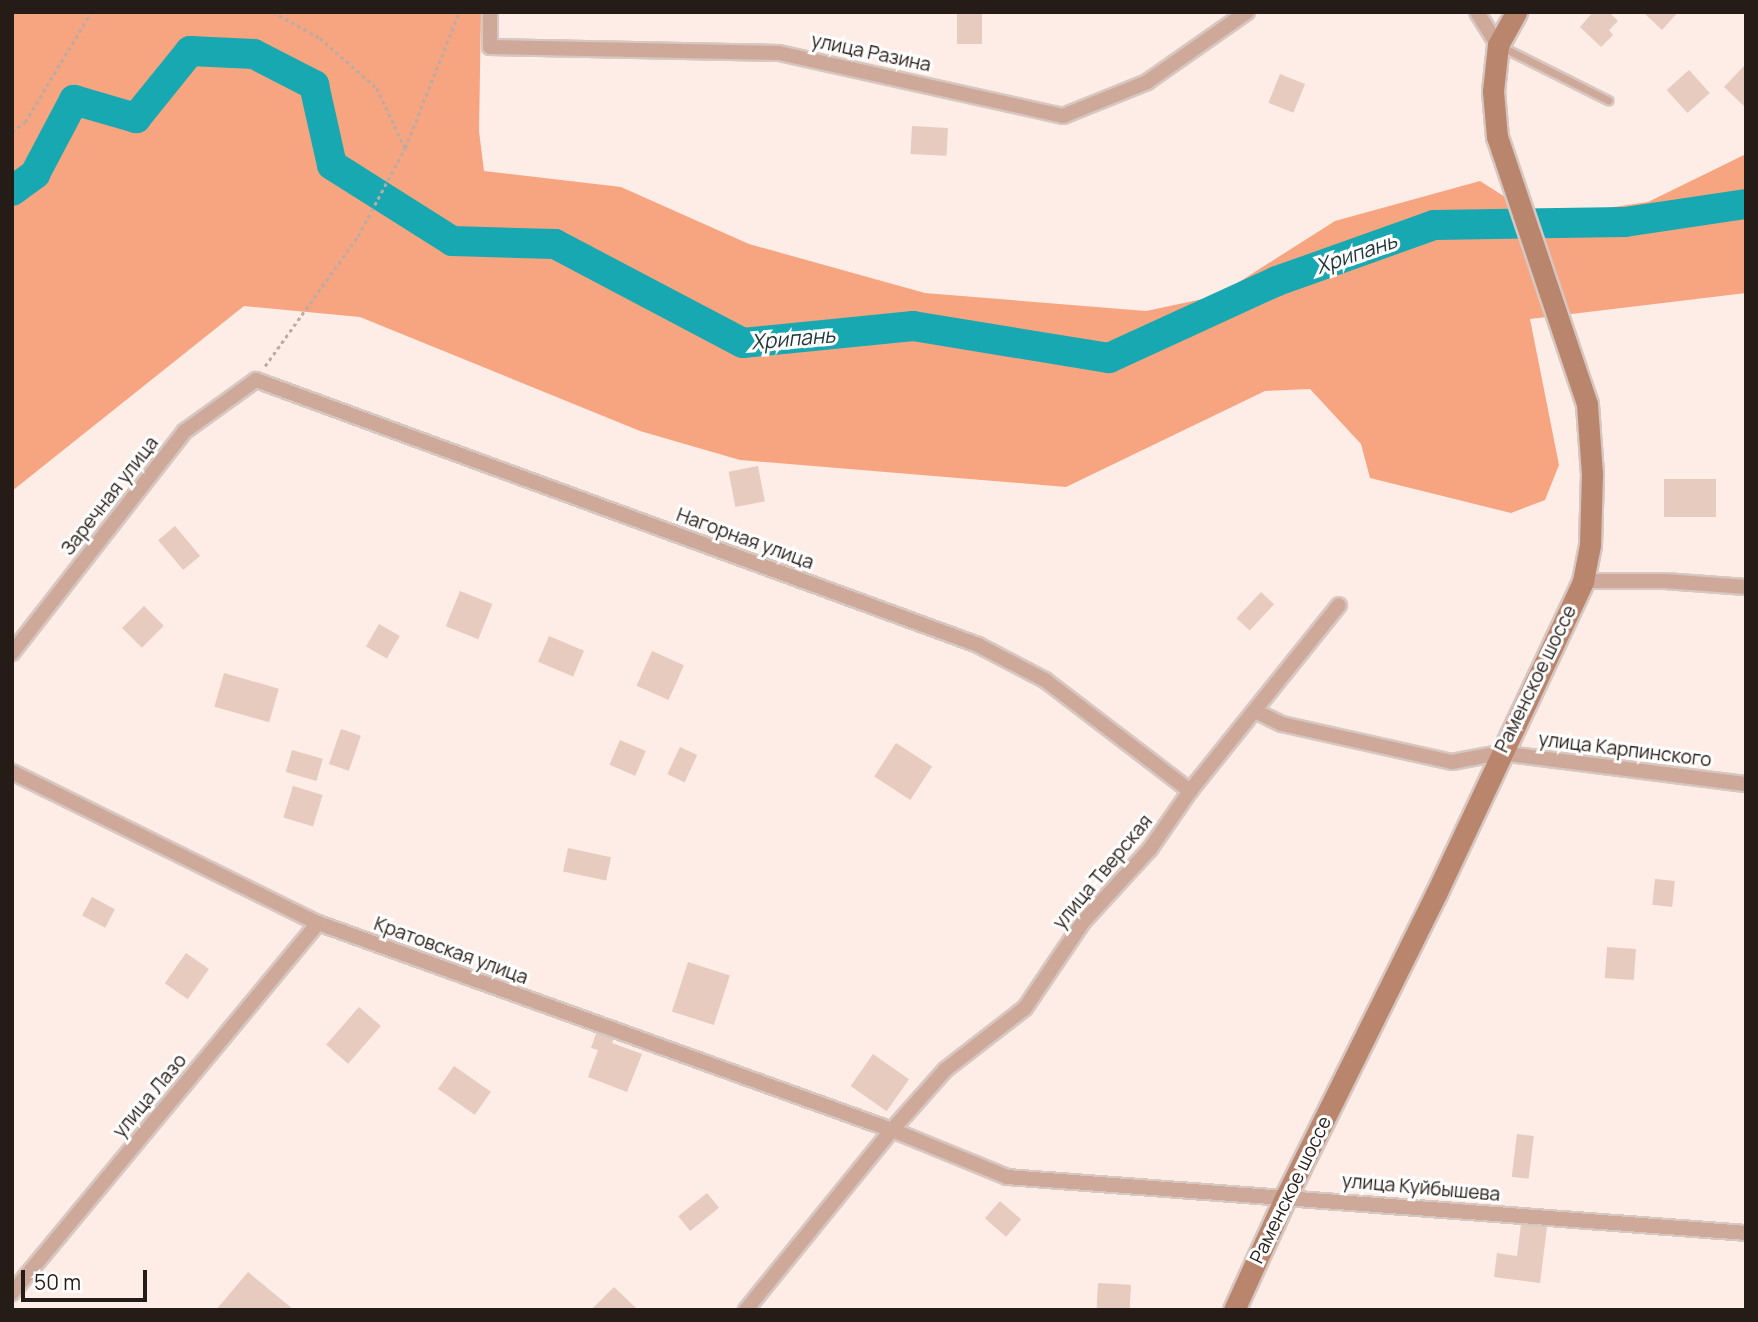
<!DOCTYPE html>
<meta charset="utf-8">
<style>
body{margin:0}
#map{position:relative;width:1758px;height:1322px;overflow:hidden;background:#feede6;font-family:Manrope,sans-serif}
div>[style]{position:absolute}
.forest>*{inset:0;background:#f7a580}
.river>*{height:30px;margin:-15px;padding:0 15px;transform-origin:15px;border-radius:15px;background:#18a8b1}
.building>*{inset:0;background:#e6cbbe;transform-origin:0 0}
.path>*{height:2.5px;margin-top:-1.25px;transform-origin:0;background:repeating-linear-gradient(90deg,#baaba5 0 3.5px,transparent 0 7px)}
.roads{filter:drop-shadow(2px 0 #d7c7c1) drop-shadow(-2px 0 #d7c7c1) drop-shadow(0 2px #d7c7c1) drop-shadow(0 -2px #d7c7c1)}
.service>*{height:7px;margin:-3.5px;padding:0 3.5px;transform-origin:3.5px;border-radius:3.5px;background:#cea999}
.minor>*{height:14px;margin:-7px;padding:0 7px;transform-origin:7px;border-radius:7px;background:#cea999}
.secondary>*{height:21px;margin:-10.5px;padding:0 10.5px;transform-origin:10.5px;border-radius:10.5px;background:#ba856d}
span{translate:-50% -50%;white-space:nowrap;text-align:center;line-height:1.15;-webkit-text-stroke:6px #fff;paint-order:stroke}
.street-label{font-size:19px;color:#261c17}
.water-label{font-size:21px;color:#1f3537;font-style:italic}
.frame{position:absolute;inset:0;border:14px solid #261c17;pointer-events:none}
.scale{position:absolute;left:21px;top:1270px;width:126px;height:32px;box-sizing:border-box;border:4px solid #261c17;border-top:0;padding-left:9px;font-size:21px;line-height:24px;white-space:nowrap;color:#261c17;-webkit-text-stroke:5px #fff;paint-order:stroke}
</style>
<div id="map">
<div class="forest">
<div style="clip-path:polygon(12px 12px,481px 12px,479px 131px,484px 171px,621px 187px,749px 244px,925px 293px,1146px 311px,1217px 296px,1335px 221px,1480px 181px,1538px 218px,1648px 202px,1746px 154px,1746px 293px,1530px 319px,1559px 465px,1545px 500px,1511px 513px,1370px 478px,1361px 444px,1310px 389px,1265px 391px,1066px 487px,740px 460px,640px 431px,360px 317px,244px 306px,12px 491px)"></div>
</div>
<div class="river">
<div style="left:12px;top:191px;width:29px;rotate:-36deg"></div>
<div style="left:35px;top:174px;width:84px;rotate:-62.2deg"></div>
<div style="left:74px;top:100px;width:65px;rotate:16.2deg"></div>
<div style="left:136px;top:118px;width:86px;rotate:-51.1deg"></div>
<div style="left:190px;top:51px;width:64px;rotate:2.7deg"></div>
<div style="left:254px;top:54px;width:68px;rotate:27.3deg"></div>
<div style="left:314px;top:85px;width:82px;rotate:77.3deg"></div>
<div style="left:332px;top:165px;width:142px;rotate:32.3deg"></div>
<div style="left:452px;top:241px;width:103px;rotate:1.7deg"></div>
<div style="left:555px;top:244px;width:212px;rotate:27.8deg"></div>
<div style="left:743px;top:343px;width:171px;rotate:-5.7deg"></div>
<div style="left:913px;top:326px;width:199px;rotate:9.3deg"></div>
<div style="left:1109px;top:358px;width:185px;rotate:-24.6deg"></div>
<div style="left:1277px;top:281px;width:167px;rotate:-19.6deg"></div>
<div style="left:1434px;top:225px;width:191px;rotate:-0.9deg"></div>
<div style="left:1625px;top:222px;width:122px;rotate:-8.5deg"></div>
</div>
<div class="building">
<div style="left:957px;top:12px;width:25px;height:32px"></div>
<div style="clip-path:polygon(1593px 12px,1609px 12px,1618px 21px,1609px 30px,1613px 35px,1601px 47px,1580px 27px)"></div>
<div style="clip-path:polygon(1643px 12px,1678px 12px,1662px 30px)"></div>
<div style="clip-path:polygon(1744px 66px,1746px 68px,1746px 108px,1724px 87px)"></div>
<div style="left:1689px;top:70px;width:31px;height:30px;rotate:48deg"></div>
<div style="left:1280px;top:74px;width:27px;height:31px;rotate:22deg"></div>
<div style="left:912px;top:126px;width:36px;height:28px;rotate:3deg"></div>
<div style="left:758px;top:466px;width:36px;height:30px;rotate:79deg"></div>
<div style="left:1664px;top:479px;width:52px;height:38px"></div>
<div style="left:175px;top:526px;width:39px;height:22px;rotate:50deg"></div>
<div style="left:460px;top:591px;width:35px;height:38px;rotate:22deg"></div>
<div style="left:1261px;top:592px;width:18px;height:36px;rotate:43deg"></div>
<div style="left:144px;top:606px;width:28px;height:31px;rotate:45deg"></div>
<div style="left:379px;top:624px;width:24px;height:26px;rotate:30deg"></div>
<div style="left:549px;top:636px;width:38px;height:28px;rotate:23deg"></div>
<div style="left:652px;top:651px;width:35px;height:38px;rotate:24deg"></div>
<div style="left:224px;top:673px;width:57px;height:35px;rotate:16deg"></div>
<div style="left:341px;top:729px;width:21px;height:37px;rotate:19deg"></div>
<div style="left:620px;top:740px;width:28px;height:27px;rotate:23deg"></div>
<div style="left:896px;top:743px;width:43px;height:40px;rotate:33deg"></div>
<div style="left:680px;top:747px;width:19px;height:30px;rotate:25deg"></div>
<div style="left:292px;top:750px;width:32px;height:23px;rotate:16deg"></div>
<div style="left:293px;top:786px;width:31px;height:33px;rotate:17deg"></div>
<div style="left:568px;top:848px;width:44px;height:24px;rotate:12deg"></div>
<div style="left:1655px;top:879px;width:20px;height:26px;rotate:6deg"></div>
<div style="left:92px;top:897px;width:26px;height:21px;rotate:28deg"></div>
<div style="left:1607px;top:947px;width:29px;height:31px;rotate:4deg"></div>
<div style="left:186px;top:953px;width:28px;height:37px;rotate:35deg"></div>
<div style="left:688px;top:962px;width:44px;height:52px;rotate:18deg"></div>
<div style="left:359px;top:1007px;width:29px;height:50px;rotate:41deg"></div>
<div style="clip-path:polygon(598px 1028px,615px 1034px,612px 1043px,642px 1054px,627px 1092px,588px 1077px,598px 1050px,591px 1048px)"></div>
<div style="left:873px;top:1054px;width:44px;height:39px;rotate:35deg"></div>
<div style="left:454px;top:1066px;width:45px;height:28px;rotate:35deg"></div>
<div style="left:1517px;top:1134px;width:17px;height:43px;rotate:7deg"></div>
<div style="left:707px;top:1193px;width:19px;height:37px;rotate:51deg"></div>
<div style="left:1000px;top:1201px;width:28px;height:23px;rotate:41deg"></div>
<div style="clip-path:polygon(1521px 1224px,1547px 1227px,1540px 1283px,1494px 1277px,1497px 1253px,1517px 1256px)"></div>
<div style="clip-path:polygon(248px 1272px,294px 1310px,216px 1310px)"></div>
<div style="left:1098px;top:1283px;width:33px;height:27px;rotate:3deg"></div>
<div style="clip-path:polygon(614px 1287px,636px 1308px,591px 1310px)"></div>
</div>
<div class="path">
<div style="left:273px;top:12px;width:54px;rotate:29deg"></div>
<div style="left:320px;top:38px;width:76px;rotate:41.3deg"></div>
<div style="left:377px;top:88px;width:66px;rotate:65deg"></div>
<div style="left:12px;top:132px;width:16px;rotate:-38deg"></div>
<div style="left:25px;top:122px;width:128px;rotate:-59deg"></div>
<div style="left:265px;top:366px;width:160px;rotate:-54.4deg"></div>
<div style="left:358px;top:236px;width:100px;rotate:-61.9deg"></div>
<div style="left:405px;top:148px;width:146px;rotate:-68.3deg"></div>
</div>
<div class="roads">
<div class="service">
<div style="left:1502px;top:47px;width:119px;rotate:26.6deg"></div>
</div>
<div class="minor">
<div style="left:490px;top:12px;width:35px;rotate:90deg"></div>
<div style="left:490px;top:47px;width:289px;rotate:1.2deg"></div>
<div style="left:779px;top:53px;width:291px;rotate:12.5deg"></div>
<div style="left:1063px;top:116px;width:91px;rotate:-22deg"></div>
<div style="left:1147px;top:82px;width:122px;rotate:-35deg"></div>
<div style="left:1477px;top:12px;width:39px;rotate:58deg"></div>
<div style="left:1583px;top:581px;width:82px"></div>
<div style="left:1665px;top:581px;width:81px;rotate:4.2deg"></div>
<div style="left:12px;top:653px;width:281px;rotate:-52.1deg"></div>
<div style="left:185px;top:431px;width:87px;rotate:-35.7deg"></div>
<div style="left:256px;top:380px;width:769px;rotate:20.15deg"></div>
<div style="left:978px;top:645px;width:76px;rotate:27.6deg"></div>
<div style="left:1045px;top:680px;width:183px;rotate:37.4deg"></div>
<div style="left:1255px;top:711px;width:30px;rotate:26deg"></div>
<div style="left:1282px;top:724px;width:174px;rotate:12.6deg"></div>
<div style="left:1452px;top:762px;width:49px;rotate:-10.6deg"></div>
<div style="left:1500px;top:753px;width:248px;rotate:7.2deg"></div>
<div style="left:12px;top:772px;width:341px;rotate:26.3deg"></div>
<div style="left:318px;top:923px;width:610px;rotate:19.83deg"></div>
<div style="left:892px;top:1130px;width:124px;rotate:22.2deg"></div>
<div style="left:1007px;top:1177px;width:741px;rotate:4.33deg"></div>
<div style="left:12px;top:1293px;width:480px;rotate:-50.4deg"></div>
<div style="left:746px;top:1310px;width:232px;rotate:-51deg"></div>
<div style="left:892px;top:1130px;width:80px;rotate:-48.5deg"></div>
<div style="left:945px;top:1070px;width:101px;rotate:-37.8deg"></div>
<div style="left:1025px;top:1008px;width:104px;rotate:-56deg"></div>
<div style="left:1083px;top:922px;width:99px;rotate:-47.5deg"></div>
<div style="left:1150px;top:849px;width:70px;rotate:-55.4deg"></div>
<div style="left:1190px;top:791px;width:238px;rotate:-51.3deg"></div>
</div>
<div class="secondary">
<div style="left:1234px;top:1310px;width:125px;rotate:-65.5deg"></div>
<div style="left:1286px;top:1196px;width:337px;rotate:-63.6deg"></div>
<div style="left:1436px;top:894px;width:346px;rotate:-64.8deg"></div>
<div style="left:1583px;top:581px;width:37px;rotate:-79deg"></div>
<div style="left:1590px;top:545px;width:71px;rotate:-88.4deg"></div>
<div style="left:1592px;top:474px;width:70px;rotate:-94.1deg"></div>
<div style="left:1587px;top:404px;width:282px;rotate:-108.6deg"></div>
<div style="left:1497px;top:137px;width:46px;rotate:-95deg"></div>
<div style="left:1493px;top:91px;width:46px;rotate:-83.8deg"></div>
<div style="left:1498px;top:45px;width:38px;rotate:-61deg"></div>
</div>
</div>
<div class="street-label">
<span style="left:871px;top:53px;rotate:12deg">улица Разина</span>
<span style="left:110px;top:496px;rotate:-52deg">Заречная улица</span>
<span style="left:745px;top:539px;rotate:20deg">Нагорная улица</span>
<span style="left:1536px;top:679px;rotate:-64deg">Раменское шоссе</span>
<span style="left:1625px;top:750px;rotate:7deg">улица Карпинского</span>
<span style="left:1103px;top:872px;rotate:-50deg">улица Тверская</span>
<span style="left:451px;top:951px;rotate:20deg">Кратовская улица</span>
<span style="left:150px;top:1096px;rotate:-50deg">улица Лазо</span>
<span style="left:1421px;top:1188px;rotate:5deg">улица Куйбышева</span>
<span style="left:1291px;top:1190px;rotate:-64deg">Раменское шоссе</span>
</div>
<div class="water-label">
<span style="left:1356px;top:253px;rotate:-19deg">Хрипань</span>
<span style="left:793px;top:338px;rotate:-5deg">Хрипань</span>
</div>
<div class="frame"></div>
<div class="scale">50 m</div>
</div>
